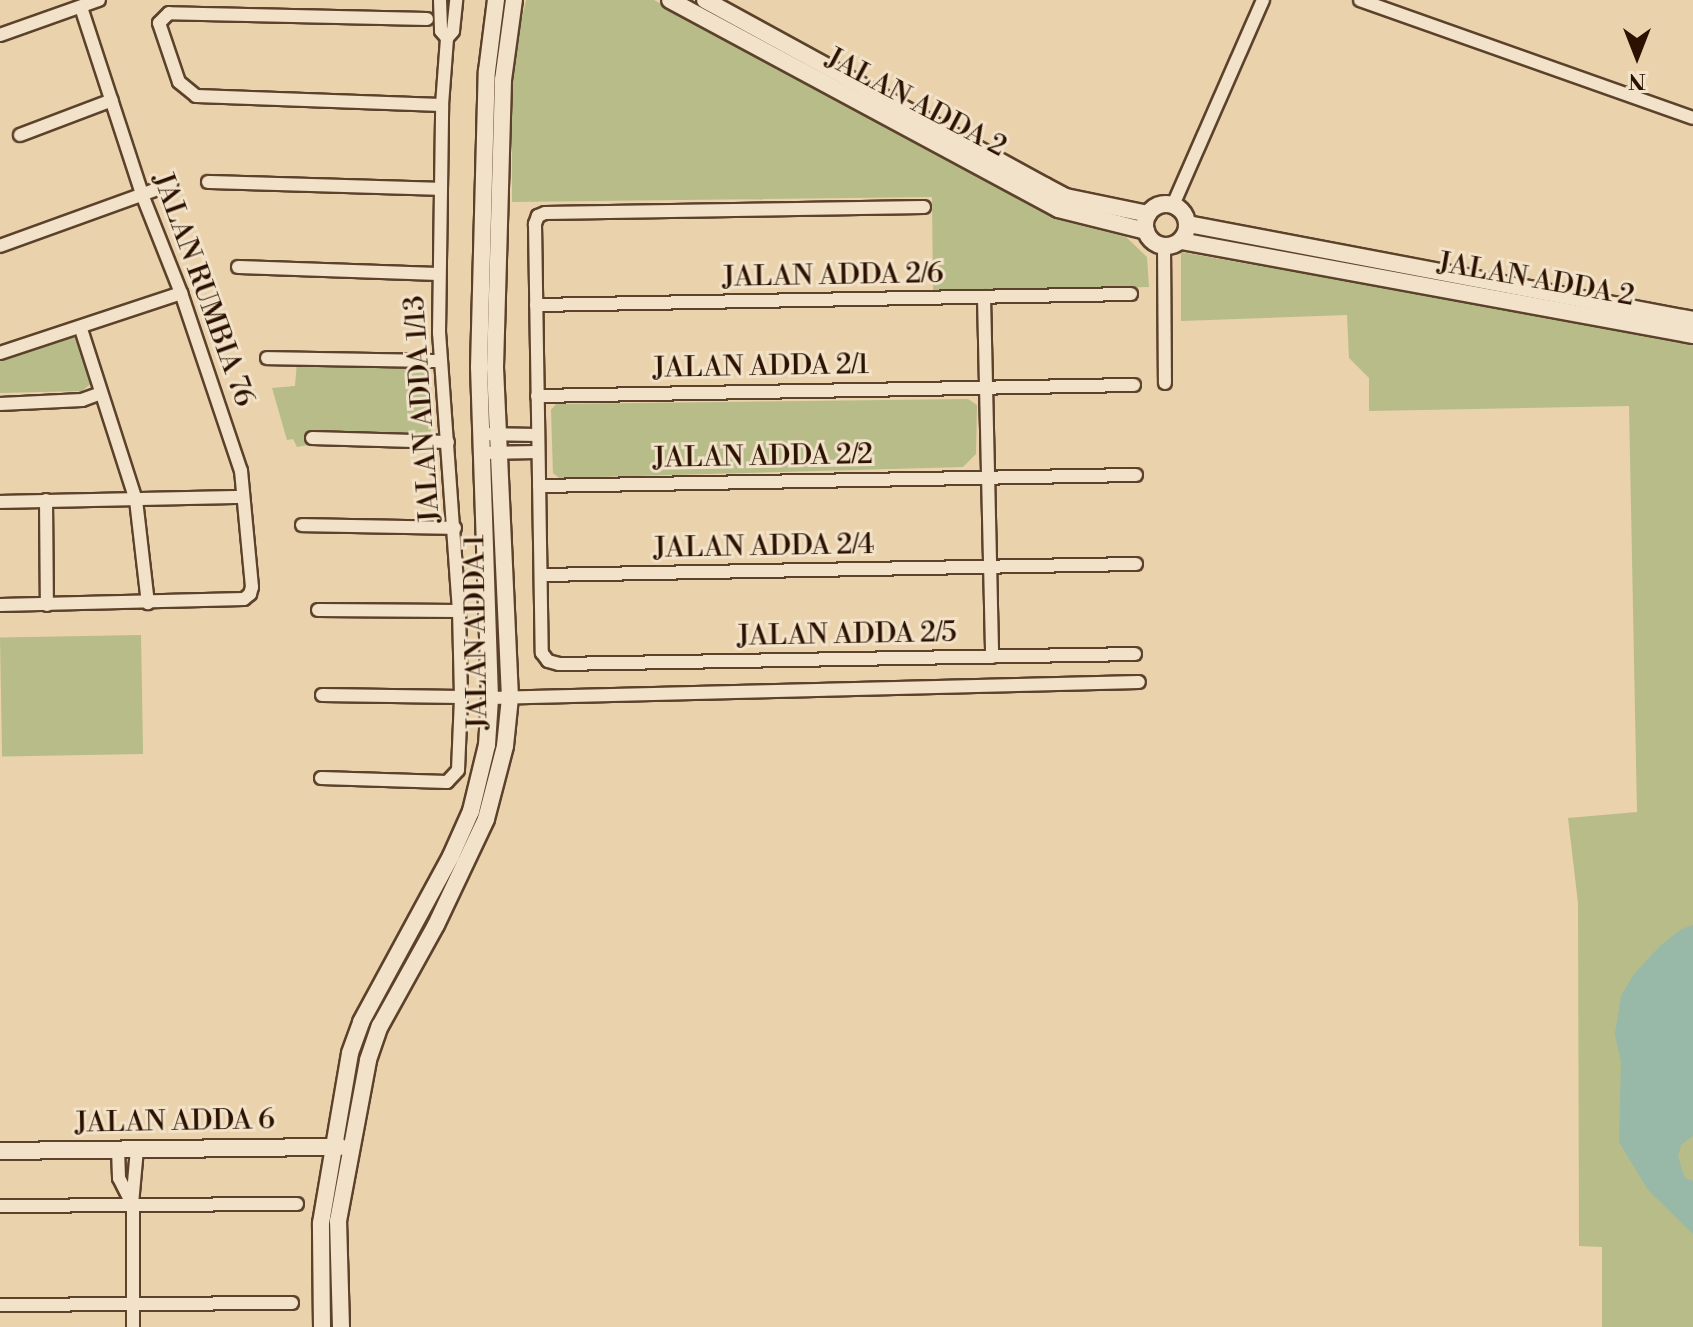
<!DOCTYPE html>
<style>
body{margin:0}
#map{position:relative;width:1693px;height:1327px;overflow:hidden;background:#ead2ac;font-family:"Libre Bodoni",serif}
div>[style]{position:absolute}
.green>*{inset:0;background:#b7bc89;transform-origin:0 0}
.water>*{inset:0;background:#98b8a8}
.roads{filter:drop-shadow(2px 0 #5c412b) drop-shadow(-2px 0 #5c412b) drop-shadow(0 2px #5c412b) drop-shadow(0 -2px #5c412b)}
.minor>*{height:12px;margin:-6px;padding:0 6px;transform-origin:6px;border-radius:6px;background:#f1e2c9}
.tertiary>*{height:16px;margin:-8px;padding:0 8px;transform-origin:8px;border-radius:8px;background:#f1e2c9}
.tertiary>.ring{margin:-8px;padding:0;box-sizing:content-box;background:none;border:16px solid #f1e2c9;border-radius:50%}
span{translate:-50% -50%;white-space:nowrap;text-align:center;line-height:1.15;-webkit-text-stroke:6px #f1e2c9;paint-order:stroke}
.street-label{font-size:28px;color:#2c1100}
.north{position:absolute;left:1597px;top:16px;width:80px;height:80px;-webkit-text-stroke:6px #f1e2c9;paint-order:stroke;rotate:180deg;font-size:22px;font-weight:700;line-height:32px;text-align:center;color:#2c1100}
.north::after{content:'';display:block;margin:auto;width:28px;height:36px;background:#2c1100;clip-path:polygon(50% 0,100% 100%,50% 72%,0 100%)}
</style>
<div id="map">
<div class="green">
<div style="clip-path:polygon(526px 0,654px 0,1056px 219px,1126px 237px,1147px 257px,1149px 287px,933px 291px,932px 197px,512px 202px,512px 63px)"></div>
<div style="clip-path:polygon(1181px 252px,1693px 343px,1693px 1327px,1602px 1327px,1602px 1247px,1579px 1246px,1578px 903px,1568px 818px,1637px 812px,1629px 406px,1369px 411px,1369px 378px,1349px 358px,1347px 315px,1181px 321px)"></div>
<div style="clip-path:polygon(71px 336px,79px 339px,93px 382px,82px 391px,0 393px,0 360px)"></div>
<div style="clip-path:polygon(297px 361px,429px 363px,431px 433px,307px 432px,308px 445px,297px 447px,293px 439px,287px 440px,272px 388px,295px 386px)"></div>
<div style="clip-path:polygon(968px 399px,977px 405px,976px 454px,963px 467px,559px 478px,553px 473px,551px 410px,556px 404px)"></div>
<div style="left:141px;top:635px;width:119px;height:141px;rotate:89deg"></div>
</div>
<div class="water">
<div style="clip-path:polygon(1693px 925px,1693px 1136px,1681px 1145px,1678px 1157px,1685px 1178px,1693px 1181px,1693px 1234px,1648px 1190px,1619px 1142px,1621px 1063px,1615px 1034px,1621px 996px,1634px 974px,1660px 946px,1680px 930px)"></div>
</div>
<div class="roads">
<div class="minor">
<div style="left:440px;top:0;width:31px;rotate:88deg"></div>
<div style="left:441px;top:31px;width:9px;rotate:49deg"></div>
<div style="left:1360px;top:0;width:353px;rotate:19.5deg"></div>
<div style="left:427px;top:19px;width:258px;rotate:-178.7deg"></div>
<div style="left:169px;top:13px;width:14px;rotate:135deg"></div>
<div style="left:159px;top:23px;width:62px;rotate:71.3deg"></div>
<div style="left:179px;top:82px;width:22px;rotate:39deg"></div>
<div style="left:196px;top:96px;width:246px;rotate:2.1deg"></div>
<div style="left:0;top:35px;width:105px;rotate:-19.5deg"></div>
<div style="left:20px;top:135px;width:98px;rotate:-20.8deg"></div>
<div style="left:208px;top:182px;width:231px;rotate:1.7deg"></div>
<div style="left:1173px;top:205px;width:224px;rotate:-66.3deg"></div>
<div style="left:924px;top:207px;width:379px;rotate:179.1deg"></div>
<div style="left:545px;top:213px;width:8px;rotate:157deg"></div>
<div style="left:538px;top:216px;width:9px;rotate:111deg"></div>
<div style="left:535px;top:224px;width:429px;rotate:89.1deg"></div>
<div style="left:542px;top:653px;width:10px;rotate:53deg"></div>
<div style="left:548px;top:661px;width:11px;rotate:15deg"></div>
<div style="left:559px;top:664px;width:576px;rotate:-0.99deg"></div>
<div style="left:0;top:246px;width:182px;rotate:-19.9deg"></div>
<div style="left:1164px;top:246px;width:137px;rotate:89.6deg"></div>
<div style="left:238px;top:267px;width:201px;rotate:2deg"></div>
<div style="left:984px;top:297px;width:360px;rotate:88.7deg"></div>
<div style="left:536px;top:305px;width:595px;rotate:-1.06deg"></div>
<div style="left:81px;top:329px;width:180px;rotate:72.2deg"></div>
<div style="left:136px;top:500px;width:104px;rotate:83.4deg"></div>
<div style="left:0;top:353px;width:191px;rotate:-18.3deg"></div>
<div style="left:267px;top:358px;width:174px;rotate:1deg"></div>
<div style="left:537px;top:396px;width:597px;rotate:-1.06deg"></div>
<div style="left:0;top:404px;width:82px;rotate:-2.8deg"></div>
<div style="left:82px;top:400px;width:20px;rotate:-20deg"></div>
<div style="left:481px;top:434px;width:57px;rotate:1deg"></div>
<div style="left:312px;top:438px;width:136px;rotate:1.7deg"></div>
<div style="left:482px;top:453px;width:56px;rotate:-1deg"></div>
<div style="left:539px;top:486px;width:597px;rotate:-1.06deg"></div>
<div style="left:46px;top:500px;width:105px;rotate:89.5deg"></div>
<div style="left:0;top:502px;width:241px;rotate:-1.2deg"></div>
<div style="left:302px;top:525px;width:153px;rotate:1.1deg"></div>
<div style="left:541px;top:575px;width:595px;rotate:-1.06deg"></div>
<div style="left:0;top:605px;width:244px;rotate:-1.4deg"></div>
<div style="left:244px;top:599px;width:8px;rotate:-40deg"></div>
<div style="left:250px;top:594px;width:7px;rotate:-74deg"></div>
<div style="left:252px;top:587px;width:117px;rotate:-95.4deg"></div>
<div style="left:241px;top:471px;width:188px;rotate:-108.6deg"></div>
<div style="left:181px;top:293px;width:103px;rotate:-111.6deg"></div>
<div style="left:143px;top:197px;width:200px;rotate:-108.1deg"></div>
<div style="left:318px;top:610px;width:141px;rotate:0.4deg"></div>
<div style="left:322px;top:695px;width:139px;rotate:0.8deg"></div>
<div style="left:490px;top:698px;width:649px;rotate:-1.41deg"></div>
<div style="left:321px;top:778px;width:126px;rotate:1.8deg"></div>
<div style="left:447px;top:782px;width:16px;rotate:-47deg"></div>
<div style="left:458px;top:770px;width:73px;rotate:-87.6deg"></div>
<div style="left:461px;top:697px;width:86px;rotate:-91.3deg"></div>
<div style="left:459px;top:611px;width:279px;rotate:-94.1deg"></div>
<div style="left:439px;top:333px;width:228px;rotate:-89.2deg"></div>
<div style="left:442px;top:105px;width:67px;rotate:-85.7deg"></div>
<div style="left:447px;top:38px;width:9px;rotate:-49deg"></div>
<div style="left:453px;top:31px;width:31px;rotate:-84deg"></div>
<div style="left:118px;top:1149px;width:29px;rotate:88deg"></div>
<div style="left:119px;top:1178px;width:30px;rotate:63deg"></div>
<div style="left:133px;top:1205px;width:122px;rotate:90deg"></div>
<div style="left:132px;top:1204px;width:55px;rotate:-84.8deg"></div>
<div style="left:0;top:1206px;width:297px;rotate:-0.4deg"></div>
<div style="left:0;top:1305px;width:292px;rotate:-0.4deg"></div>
</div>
<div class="tertiary">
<div style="left:670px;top:0;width:441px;rotate:28.3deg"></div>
<div style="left:1058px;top:209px;width:91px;rotate:14deg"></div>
<div style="left:705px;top:0;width:388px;rotate:28.7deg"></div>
<div style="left:1045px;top:186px;width:24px;rotate:28deg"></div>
<div style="left:1066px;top:197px;width:84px;rotate:11.7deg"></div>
<div class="ring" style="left:1145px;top:204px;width:26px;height:26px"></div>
<div style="left:1188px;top:224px;width:514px;rotate:10.76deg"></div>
<div style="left:1181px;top:241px;width:521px;rotate:10.4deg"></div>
<div style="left:0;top:1151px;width:340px;rotate:-0.7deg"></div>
<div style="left:322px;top:1327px;width:104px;rotate:-90.6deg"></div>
<div style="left:321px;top:1223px;width:172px;rotate:-80.3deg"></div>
<div style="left:350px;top:1053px;width:33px;rotate:-70deg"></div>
<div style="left:361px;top:1022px;width:189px;rotate:-61.5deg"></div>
<div style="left:451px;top:856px;width:49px;rotate:-66deg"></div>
<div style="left:471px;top:811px;width:68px;rotate:-76.4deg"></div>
<div style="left:487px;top:745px;width:47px;rotate:-86.3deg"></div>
<div style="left:490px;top:698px;width:331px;rotate:-91.9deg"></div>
<div style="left:479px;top:367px;width:296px;rotate:-88.5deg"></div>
<div style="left:487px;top:71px;width:72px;rotate:-82.8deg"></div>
<div style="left:341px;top:1327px;width:106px;rotate:-91.6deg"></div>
<div style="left:338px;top:1221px;width:164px;rotate:-79.4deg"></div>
<div style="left:368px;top:1060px;width:36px;rotate:-71deg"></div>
<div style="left:380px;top:1026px;width:115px;rotate:-61deg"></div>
<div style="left:436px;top:925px;width:117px;rotate:-64.7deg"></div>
<div style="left:486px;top:819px;width:75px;rotate:-75.4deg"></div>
<div style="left:505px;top:746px;width:48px;rotate:-84.1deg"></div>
<div style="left:510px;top:698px;width:331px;rotate:-92.6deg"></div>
<div style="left:495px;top:367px;width:287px;rotate:-88.4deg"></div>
<div style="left:503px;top:80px;width:81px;rotate:-82.2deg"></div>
</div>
</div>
<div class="street-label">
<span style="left:916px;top:103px;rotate:28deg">JALAN ADDA 2</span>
<span style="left:833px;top:276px;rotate:-1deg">JALAN ADDA 2/6</span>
<span style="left:1536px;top:280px;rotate:10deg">JALAN ADDA 2</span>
<span style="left:203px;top:290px;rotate:70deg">JALAN RUMBIA 76</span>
<span style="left:761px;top:367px;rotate:-1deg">JALAN ADDA 2/1</span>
<span style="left:423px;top:409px;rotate:-94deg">JALAN ADDA 1/13</span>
<span style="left:763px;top:457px;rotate:-1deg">JALAN ADDA 2/2</span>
<span style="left:764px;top:547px;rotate:-1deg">JALAN ADDA 2/4</span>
<span style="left:477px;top:632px;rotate:-91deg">JALAN ADDA 1</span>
<span style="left:847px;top:635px;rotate:-1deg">JALAN ADDA 2/5</span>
<span style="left:175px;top:1122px;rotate:-1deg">JALAN ADDA 6</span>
</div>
<div class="north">N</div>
</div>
